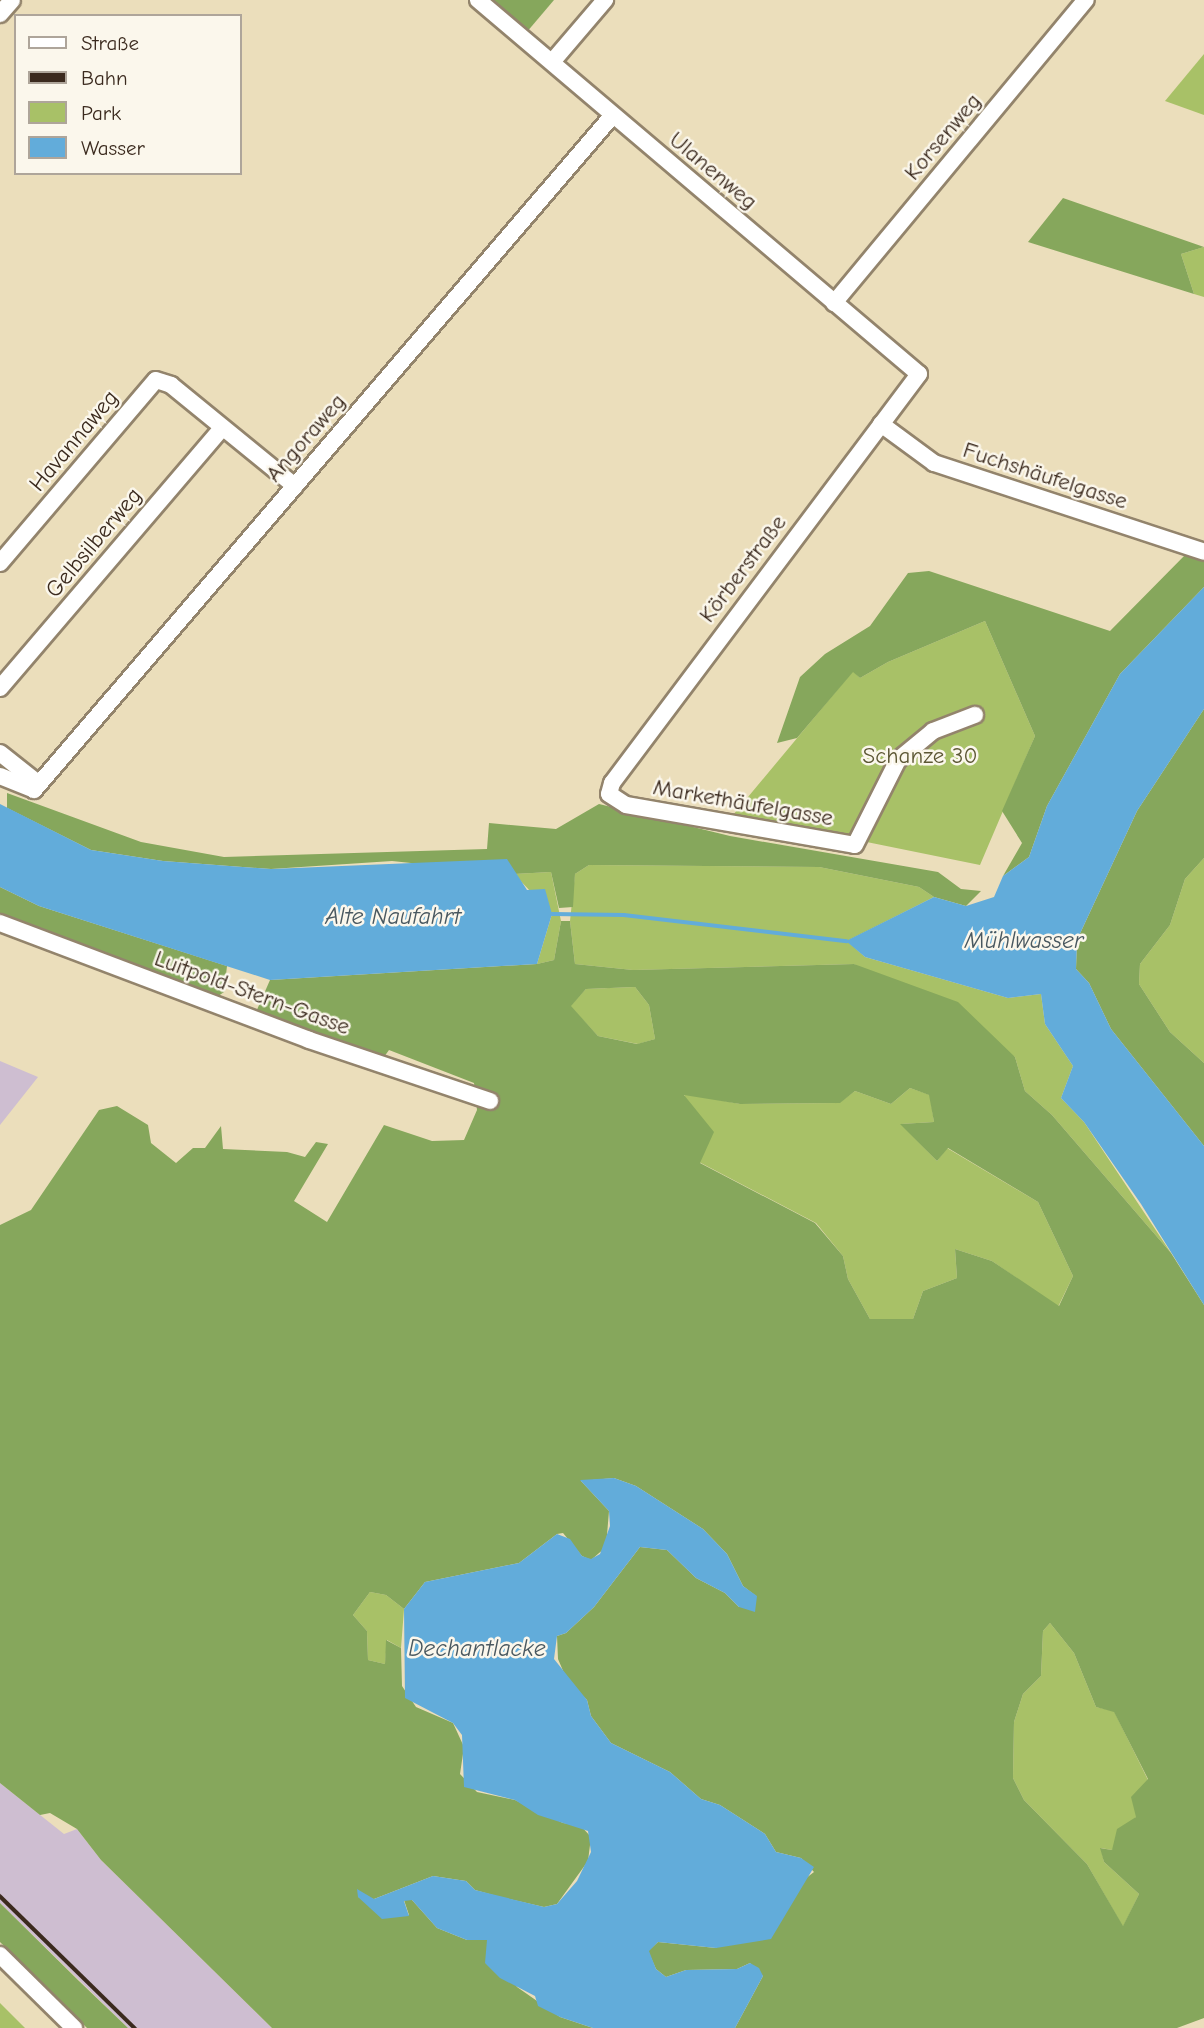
<!DOCTYPE html>
<meta charset="utf-8">
<style>
body{margin:0}
#map{position:relative;width:1204px;height:2028px;overflow:hidden;background:#ebdebb;font-family:"Comic Neue",sans-serif}
div>[style]{position:absolute}
.industrial>*{inset:0;background:#cebed1}
.green>*{inset:0;background:#a8c167}
.forest>*{inset:0;background:#86a75c}
.water>*{inset:0;background:#62acda}
.stream>*{height:3.5px;margin:-1.75px;padding:0 1.75px;transform-origin:1.75px;border-radius:1.75px;background:#62acda}
.roads{filter:drop-shadow(2px 0 #93846c) drop-shadow(-2px 0 #93846c) drop-shadow(0 2px #93846c) drop-shadow(0 -2px #93846c)}
.minor>*{height:16px;margin:-8px;padding:0 8px;transform-origin:8px;border-radius:8px;background:#fff}
.rail>*{height:3.5px;margin:-1.75px;padding:0 1.75px;transform-origin:1.75px;border-radius:1.75px;background:#3b2a1e}
span{translate:-50% -50%;white-space:nowrap;text-align:center;line-height:1.15;-webkit-text-stroke:5px #fbf7ec;paint-order:stroke}
.street-label{font-size:23px;color:#3b2a1e}
.park-label{font-size:23px;color:#5c5734}
.water-label{font-size:24px;color:#495860;font-style:italic}
.legend{position:absolute;left:14px;top:14px;width:228px;height:161px;box-sizing:border-box;background:#fbf7ec;border:2px solid #aea59a;margin:0;padding:9px 12px;list-style:none;font-size:21px;color:#3b2a1e}
.legend li{display:flex;align-items:center;gap:14px;height:35px}
.legend b{width:35px;border:2px solid #aea59a}
</style>
<div id="map">
<div class="industrial">
<div style="clip-path:polygon(0 1061px,38px 1077px,0 1125px)"></div>
<div style="clip-path:polygon(0 1783px,64px 1834px,77px 1829px,101px 1860px,272px 2028px,128px 2028px,0 1903px)"></div>
</div>
<div class="green">
<div style="clip-path:polygon(1204px 54px,1204px 115px,1165px 101px)"></div>
<div style="clip-path:polygon(1204px 247px,1204px 297px,1194px 294px,1181px 254px)"></div>
<div style="clip-path:polygon(985px 621px,1035px 736px,980px 865px,733px 815px,853px 671px,860px 678px,888px 662px)"></div>
<div style="clip-path:polygon(1204px 858px,1204px 1063px,1170px 1032px,1139px 984px,1140px 964px,1170px 925px,1185px 879px)"></div>
<div style="clip-path:polygon(589px 865px,819px 867px,919px 887px,934px 897px,847px 941px,865px 957px,1008px 998px,1041px 994px,1045px 1024px,1073px 1066px,1061px 1098px,1084px 1122px,1171px 1253px,1052px 1115px,1025px 1091px,1015px 1057px,854px 964px,633px 970px,575px 964px,570px 921px,575px 874px)"></div>
<div style="clip-path:polygon(551px 872px,561px 921px,554px 960px,537px 964px,552px 914px,514px 874px)"></div>
<div style="clip-path:polygon(635px 987px,649px 1005px,655px 1039px,638px 1044px,598px 1036px,570px 1006px,586px 989px)"></div>
<div style="clip-path:polygon(910px 1088px,930px 1095px,934px 1122px,901px 1124px,937px 1161px,947px 1148px,1038px 1202px,1073px 1276px,1058px 1307px,992px 1261px,955px 1249px,957px 1278px,923px 1291px,913px 1319px,870px 1319px,848px 1279px,843px 1256px,816px 1223px,699px 1162px,684px 1093px,740px 1104px,839px 1103px,855px 1091px,891px 1104px)"></div>
<div style="clip-path:polygon(370px 1592px,386px 1595px,404px 1609px,401px 1648px,387px 1640px,385px 1664px,368px 1660px,367px 1631px,353px 1615px)"></div>
<div style="clip-path:polygon(1050px 1623px,1074px 1653px,1096px 1707px,1114px 1711px,1148px 1780px,1136px 1817px,1112px 1850px,1101px 1848px,1104px 1862px,1139px 1894px,1123px 1927px,1087px 1864px,1024px 1800px,1013px 1778px,1014px 1722px,1023px 1694px,1041px 1676px,1043px 1631px)"></div>
<div style="clip-path:polygon(0 2003px,25px 2028px,0 2028px)"></div>
</div>
<div class="forest">
<div style="clip-path:polygon(488px 0,554px 0,526px 33px)"></div>
<div style="clip-path:polygon(1063px 198px,1204px 247px,1181px 254px,1194px 294px,1028px 242px)"></div>
<div style="clip-path:polygon(1204px 544px,1204px 587px,1120px 674px,1047px 806px,1029px 857px,1003px 876px,1022px 843px,1002px 811px,1035px 736px,985px 621px,888px 662px,860px 678px,853px 672px,797px 738px,777px 743px,800px 677px,825px 654px,870px 626px,908px 573px,929px 571px,1110px 631px,1187px 553px)"></div>
<div style="clip-path:polygon(1204px 709px,1204px 858px,1185px 879px,1170px 925px,1140px 964px,1139px 984px,1170px 1032px,1204px 1063px,1204px 1146px,1111px 1029px,1089px 983px,1076px 969px,1077px 940px,1137px 811px)"></div>
<div style="clip-path:polygon(7px 793px,141px 842px,224px 857px,487px 849px,489px 823px,556px 829px,599px 804px,730px 836px,938px 872px,961px 889px,981px 891px,966px 906px,934px 897px,919px 887px,819px 867px,589px 865px,575px 874px,573px 907px,559px 908px,551px 872px,514px 874px,392px 861px,271px 869px,163px 861px,91px 850px,7px 808px)"></div>
<div style="clip-path:polygon(0 887px,39px 906px,227px 966px,224px 992px,214px 999px,0 916px)"></div>
<div style="clip-path:polygon(evenodd,561px 921px,570px 921px,575px 964px,633px 970px,854px 964px,958px 1002px,1015px 1057px,1025px 1091px,1052px 1115px,1171px 1253px,1204px 1305px,1204px 2018px,1177px 2028px,735px 2028px,763px 1976px,750px 1963px,737px 1969px,686px 1970px,666px 1977px,656px 1969px,648px 1951px,658px 1942px,716px 1948px,814px 1872px,801px 1858px,776px 1852px,765px 1834px,720px 1805px,701px 1799px,670px 1772px,611px 1743px,591px 1716px,587px 1700px,567px 1680px,558px 1659px,557px 1636px,566px 1633px,594px 1607px,640px 1547px,667px 1550px,696px 1578px,725px 1593px,739px 1607px,756px 1596px,743px 1586px,727px 1554px,703px 1529px,636px 1486px,614px 1478px,581px 1481px,609px 1511px,606px 1547px,591px 1560px,582px 1556px,563px 1533px,557px 1534px,519px 1563px,425px 1582px,404px 1609px,386px 1595px,370px 1592px,353px 1615px,367px 1631px,368px 1660px,385px 1664px,386px 1640px,401px 1648px,402px 1686px,416px 1707px,453px 1723px,464px 1747px,460px 1774px,477px 1792px,515px 1800px,563px 1823px,580px 1825px,591px 1837px,588px 1861px,557px 1904px,544px 1907px,500px 1897px,475px 1890px,466px 1881px,433px 1876px,374px 1899px,358px 1897px,409px 1915px,404px 1900px,412px 1900px,437px 1928px,467px 1940px,487px 1940px,517px 1987px,560px 2017px,593px 2028px,272px 2028px,101px 1860px,77px 1829px,50px 1813px,40px 1815px,0 1783px,0 1225px,31px 1210px,99px 1110px,117px 1106px,148px 1125px,151px 1143px,176px 1163px,193px 1148px,205px 1148px,221px 1126px,223px 1149px,287px 1152px,305px 1157px,316px 1142px,328px 1144px,294px 1201px,327px 1222px,384px 1125px,432px 1141px,464px 1140px,477px 1110px,474px 1083px,389px 1050px,384px 1057px,256px 1012px,270px 980px,537px 964px,554px 960px,561px 921px,635px 987px,649px 1005px,655px 1039px,637px 1044px,598px 1036px,571px 1006px,586px 989px,635px 987px,561px 921px,910px 1088px,929px 1095px,934px 1122px,900px 1124px,937px 1161px,948px 1148px,1038px 1202px,1073px 1276px,1059px 1306px,992px 1261px,955px 1249px,957px 1278px,923px 1291px,913px 1319px,870px 1319px,848px 1279px,843px 1256px,815px 1223px,700px 1163px,714px 1132px,684px 1095px,740px 1104px,840px 1103px,855px 1091px,891px 1104px,910px 1088px,561px 921px,1050px 1623px,1074px 1653px,1096px 1707px,1114px 1712px,1148px 1779px,1131px 1797px,1136px 1817px,1117px 1829px,1112px 1850px,1100px 1848px,1104px 1862px,1139px 1894px,1123px 1926px,1087px 1864px,1024px 1800px,1013px 1778px,1014px 1722px,1023px 1694px,1041px 1676px,1043px 1631px,1050px 1623px)"></div>
<div style="clip-path:polygon(0 1903px,79px 1981px,128px 2028px,87px 2028px,0 1942px)"></div>
</div>
<div class="water">
<div style="clip-path:polygon(1204px 587px,1204px 709px,1137px 811px,1077px 940px,1076px 969px,1089px 983px,1111px 1029px,1204px 1146px,1204px 1305px,1141px 1204px,1084px 1122px,1061px 1098px,1073px 1066px,1045px 1024px,1041px 994px,1008px 998px,865px 957px,846px 941px,934px 897px,966px 906px,994px 897px,1003px 876px,1029px 857px,1047px 806px,1120px 674px)"></div>
<div style="clip-path:polygon(0 804px,91px 850px,163px 861px,271px 869px,507px 859px,527px 890px,545px 889px,552px 914px,537px 964px,270px 980px,39px 906px,0 887px)"></div>
<div style="clip-path:polygon(614px 1478px,636px 1486px,703px 1529px,727px 1554px,743px 1586px,757px 1596px,755px 1612px,739px 1607px,725px 1593px,696px 1578px,667px 1550px,640px 1547px,594px 1607px,566px 1633px,557px 1636px,554px 1659px,587px 1700px,591px 1716px,611px 1743px,670px 1772px,701px 1799px,720px 1805px,765px 1834px,776px 1852px,801px 1858px,814px 1867px,771px 1939px,716px 1948px,658px 1942px,649px 1951px,656px 1969px,666px 1977px,686px 1970px,737px 1969px,750px 1963px,759px 1968px,763px 1976px,735px 2028px,593px 2028px,560px 2017px,538px 2006px,535px 1996px,500px 1978px,485px 1963px,487px 1940px,467px 1940px,437px 1928px,412px 1900px,404px 1901px,409px 1916px,382px 1919px,358px 1897px,357px 1889px,374px 1899px,433px 1876px,466px 1881px,475px 1890px,544px 1907px,557px 1904px,577px 1881px,591px 1852px,588px 1831px,538px 1815px,515px 1800px,464px 1787px,462px 1735px,453px 1723px,405px 1698px,404px 1609px,425px 1582px,519px 1563px,557px 1534px,570px 1539px,582px 1556px,591px 1559px,600px 1554px,610px 1526px,609px 1511px,580px 1480px)"></div>
</div>
<div class="stream">
<div style="left:552px;top:914px;width:72px;rotate:0.8deg"></div>
<div style="left:624px;top:915px;width:224px;rotate:6.7deg"></div>
</div>
<div class="roads">
<div class="minor">
<div style="left:478px;top:0;width:578px;rotate:40.3deg"></div>
<div style="left:919px;top:374px;width:511px;rotate:126.89deg"></div>
<div style="left:612px;top:783px;width:11px;rotate:105deg"></div>
<div style="left:609px;top:794px;width:20px;rotate:33deg"></div>
<div style="left:626px;top:805px;width:232px;rotate:9.9deg"></div>
<div style="left:855px;top:845px;width:95px;rotate:-63.2deg"></div>
<div style="left:898px;top:760px;width:45px;rotate:-39.6deg"></div>
<div style="left:933px;top:731px;width:45px;rotate:-20.9deg"></div>
<div style="left:0;top:14px;width:18px;rotate:-49deg"></div>
<div style="left:552px;top:62px;width:82px;rotate:-49.5deg"></div>
<div style="left:834px;top:303px;width:394px;rotate:-50.3deg"></div>
<div style="left:881px;top:424px;width:66px;rotate:36.3deg"></div>
<div style="left:934px;top:463px;width:284px;rotate:18.2deg"></div>
<div style="left:0;top:563px;width:240px;rotate:-49.6deg"></div>
<div style="left:156px;top:380px;width:16px;rotate:18deg"></div>
<div style="left:171px;top:385px;width:160px;rotate:39.2deg"></div>
<div style="left:0;top:688px;width:342px;rotate:-49.5deg"></div>
<div style="left:0;top:753px;width:50px;rotate:38.5deg"></div>
<div style="left:0;top:776px;width:37px;rotate:22deg"></div>
<div style="left:34px;top:790px;width:888px;rotate:-49.38deg"></div>
<div style="left:0;top:923px;width:330px;rotate:20.7deg"></div>
<div style="left:309px;top:1040px;width:191px;rotate:18.6deg"></div>
<div style="left:0;top:1955px;width:104px;rotate:44.6deg"></div>
</div>
</div>
<div class="rail">
<div style="left:0;top:1896px;width:189px;rotate:44.4deg"></div>
</div>
<div class="street-label">
<span style="left:943px;top:137px;rotate:-50deg">Korsenweg</span>
<span style="left:713px;top:171px;rotate:40deg">Ulanenweg</span>
<span style="left:306px;top:438px;rotate:-49deg">Angoraweg</span>
<span style="left:74px;top:441px;rotate:-50deg">Havannaweg</span>
<span style="left:1045px;top:476px;rotate:18deg">Fuchshäufelgasse</span>
<span style="left:94px;top:543px;rotate:-50deg">Gelbsilberweg</span>
<span style="left:743px;top:569px;rotate:-53deg">Körberstraße</span>
<span style="left:743px;top:803px;rotate:10deg">Markethäufelgasse</span>
<span style="left:252px;top:993px;rotate:20deg">Luitpold-Stern-Gasse</span>
</div>
<div class="park-label">
<span style="left:920px;top:756px">Schanze 30</span>
</div>
<div class="water-label">
<span style="left:393px;top:917px">Alte Naufahrt</span>
<span style="left:1024px;top:941px">Mühlwasser</span>
<span style="left:477px;top:1649px">Dechantlacke</span>
</div>
<ul class="legend">
<li><b style="height:9px;background:#fff"></b>Straße</li>
<li><b style="height:9px;background:#3b2a1e"></b>Bahn</li>
<li><b style="height:19px;background:#a8c167"></b>Park</li>
<li><b style="height:19px;background:#62acda"></b>Wasser</li>
</ul>
</div>
